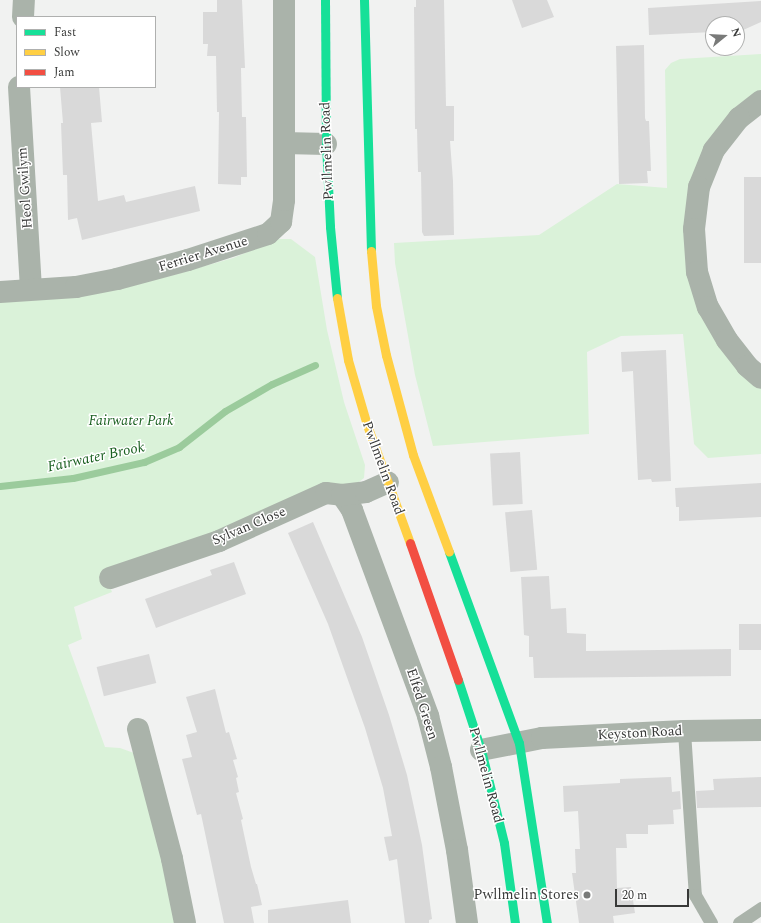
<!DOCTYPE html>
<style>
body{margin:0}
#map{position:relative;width:761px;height:923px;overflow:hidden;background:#f1f2f1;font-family:Spectral,serif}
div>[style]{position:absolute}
.green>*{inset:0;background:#daf2d9}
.stream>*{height:7px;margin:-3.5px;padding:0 3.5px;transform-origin:3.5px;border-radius:3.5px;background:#9bcb9c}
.building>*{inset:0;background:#d9d9d9;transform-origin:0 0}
.lane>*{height:13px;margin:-6.5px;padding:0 6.5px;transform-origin:6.5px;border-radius:6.5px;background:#aab3aa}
.street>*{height:22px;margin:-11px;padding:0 11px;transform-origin:11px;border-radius:11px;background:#aab3aa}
.fast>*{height:9px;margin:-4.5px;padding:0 4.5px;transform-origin:4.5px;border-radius:4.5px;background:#16e098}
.slow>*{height:9px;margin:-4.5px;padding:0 4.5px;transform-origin:4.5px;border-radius:4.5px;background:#ffcf43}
.jam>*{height:9px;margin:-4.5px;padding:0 4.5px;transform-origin:4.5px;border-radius:4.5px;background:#f24e42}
.dots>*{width:11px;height:11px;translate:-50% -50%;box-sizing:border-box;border:2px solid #fff;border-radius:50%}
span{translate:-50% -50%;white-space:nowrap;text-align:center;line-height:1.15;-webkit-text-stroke:3px #fff;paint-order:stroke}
.street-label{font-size:14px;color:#383938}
.park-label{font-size:14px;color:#1c6122;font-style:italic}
.poi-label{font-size:14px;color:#383938}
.right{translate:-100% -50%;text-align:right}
.water-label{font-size:15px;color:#1b6021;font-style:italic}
.legend{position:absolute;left:16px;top:16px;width:140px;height:72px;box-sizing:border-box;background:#fff;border:1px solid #afb0af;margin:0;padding:5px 7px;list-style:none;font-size:12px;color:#383938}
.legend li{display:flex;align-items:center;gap:8px;height:20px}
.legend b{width:20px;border:1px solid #afb0af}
.north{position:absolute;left:705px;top:16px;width:40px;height:40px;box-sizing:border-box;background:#fff;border:1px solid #afb0af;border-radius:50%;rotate:72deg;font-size:11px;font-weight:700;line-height:16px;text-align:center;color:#383938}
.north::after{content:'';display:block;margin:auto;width:14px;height:18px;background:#797a79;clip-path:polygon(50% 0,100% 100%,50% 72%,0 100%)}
.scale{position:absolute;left:615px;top:889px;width:74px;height:18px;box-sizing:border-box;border:2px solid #383938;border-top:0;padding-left:5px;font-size:12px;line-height:14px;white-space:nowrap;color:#383938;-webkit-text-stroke:3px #fff;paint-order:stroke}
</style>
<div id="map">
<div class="green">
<div style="clip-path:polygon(761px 54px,761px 101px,714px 150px,697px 272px,761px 378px,761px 454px,708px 458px,694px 444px,683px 334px,621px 336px,587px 352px,589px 434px,433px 446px,415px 375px,395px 263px,394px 243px,539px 235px,617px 184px,667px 188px,665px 70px,671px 63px,680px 59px)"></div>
<div style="clip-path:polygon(279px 239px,291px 239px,315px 257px,327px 330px,344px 402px,365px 465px,364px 478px,342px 495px,107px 579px,112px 592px,74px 607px,82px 639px,68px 645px,105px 747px,120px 748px,134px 753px,162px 856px,177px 923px,0 923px,0 292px,166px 277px,233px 258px)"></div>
</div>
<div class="stream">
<div style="left:0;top:486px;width:73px;rotate:-6.3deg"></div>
<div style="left:73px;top:478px;width:73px;rotate:-12.7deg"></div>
<div style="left:144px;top:462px;width:38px;rotate:-23deg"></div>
<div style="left:179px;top:447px;width:58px;rotate:-38deg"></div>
<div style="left:225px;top:411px;width:54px;rotate:-29.9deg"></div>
<div style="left:272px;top:384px;width:47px;rotate:-23.8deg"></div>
</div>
<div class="building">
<div style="clip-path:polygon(217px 0,242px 0,245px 68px,241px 68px,242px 117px,246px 117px,247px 177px,241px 177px,241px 185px,218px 184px,219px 112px,217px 112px,216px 56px,207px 56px,208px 44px,203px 44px,203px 12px,217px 12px)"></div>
<div style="clip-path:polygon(416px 0,444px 0,446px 106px,454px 106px,454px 141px,450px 141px,453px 181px,454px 235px,424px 236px,422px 232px,421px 172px,418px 172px,417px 129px,415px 129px,414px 7px,416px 7px)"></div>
<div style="clip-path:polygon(512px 0,547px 0,554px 17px,522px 28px)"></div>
<div style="clip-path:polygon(761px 1px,761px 22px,741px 31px,737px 31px,737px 24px,713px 24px,713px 32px,649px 35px,648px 8px)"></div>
<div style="clip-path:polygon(644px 45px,645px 118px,646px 121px,649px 121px,651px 171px,647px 171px,648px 183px,619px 184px,616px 46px)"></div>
<div style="clip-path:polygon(60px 87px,99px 87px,102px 122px,91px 123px,98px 201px,124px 195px,126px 202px,195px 186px,200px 211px,82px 240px,77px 218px,68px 220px,67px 175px,63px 175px,61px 123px,63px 123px)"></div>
<div style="left:744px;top:177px;width:17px;height:86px"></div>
<div style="clip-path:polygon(666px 350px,671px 481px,652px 482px,651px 479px,638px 480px,633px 371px,622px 372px,621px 352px)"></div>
<div style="left:520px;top:452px;width:52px;height:30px;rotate:87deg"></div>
<div style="clip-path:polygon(761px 483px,761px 517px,679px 521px,679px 507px,676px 507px,675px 488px)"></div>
<div style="left:532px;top:510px;width:60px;height:27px;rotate:85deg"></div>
<div style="clip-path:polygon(313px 522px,362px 637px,389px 715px,407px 775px,422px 845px,432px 919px,429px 920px,429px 923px,405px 923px,397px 859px,389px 861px,384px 837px,392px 836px,383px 788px,365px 728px,328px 624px,288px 533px)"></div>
<div style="clip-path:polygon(234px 562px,246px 594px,156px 628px,145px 599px,212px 575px,210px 570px)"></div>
<div style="clip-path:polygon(549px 576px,551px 609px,566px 608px,567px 633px,586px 634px,586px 651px,731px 649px,731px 676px,534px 678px,533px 657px,529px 657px,529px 636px,524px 635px,521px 577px)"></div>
<div style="left:761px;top:624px;width:26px;height:22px;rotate:90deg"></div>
<div style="left:149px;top:654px;width:30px;height:54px;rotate:76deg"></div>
<div style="clip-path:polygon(215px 689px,226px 733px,229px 732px,237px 759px,233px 760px,238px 777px,236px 778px,239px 792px,236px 793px,243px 819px,241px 820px,251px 867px,256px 884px,257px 884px,262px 905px,251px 907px,254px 923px,224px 923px,201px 814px,197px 815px,182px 759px,192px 757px,186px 735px,197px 732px,186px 697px)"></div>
<div style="clip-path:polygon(671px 777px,672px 792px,680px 791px,681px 809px,673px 810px,674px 824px,648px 825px,648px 834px,626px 834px,627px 848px,616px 848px,617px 888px,631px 887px,635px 913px,613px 916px,614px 923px,579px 923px,572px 873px,576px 873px,575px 849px,580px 849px,578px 811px,564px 812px,563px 786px,620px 783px,620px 779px)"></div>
<div style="clip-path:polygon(761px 777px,761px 807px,697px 808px,696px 791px,714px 790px,713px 779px)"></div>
<div style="clip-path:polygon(348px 900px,351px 923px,268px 923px,268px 910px)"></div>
</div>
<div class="lane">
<div style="left:684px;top:731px;width:164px;rotate:86.2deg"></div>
<div style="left:695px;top:895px;width:32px;rotate:60deg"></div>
<div style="left:739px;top:923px;width:27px;rotate:-34deg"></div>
</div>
<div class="street">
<div style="left:23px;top:17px;width:17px;rotate:-87deg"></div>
<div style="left:19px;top:87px;width:202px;rotate:86.6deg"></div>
<div style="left:761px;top:101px;width:28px;rotate:142deg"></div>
<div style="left:739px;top:118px;width:41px;rotate:128deg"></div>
<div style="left:714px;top:150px;width:40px;rotate:112deg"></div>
<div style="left:699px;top:187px;width:42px;rotate:96.8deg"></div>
<div style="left:694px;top:229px;width:43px;rotate:86deg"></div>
<div style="left:697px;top:272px;width:37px;rotate:73deg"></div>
<div style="left:708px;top:307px;width:38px;rotate:60deg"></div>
<div style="left:727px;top:340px;width:33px;rotate:52deg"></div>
<div style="left:747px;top:366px;width:18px;rotate:41deg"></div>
<div style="left:284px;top:143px;width:42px;rotate:1.4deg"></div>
<div style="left:0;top:292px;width:76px;rotate:-3.8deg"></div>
<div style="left:76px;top:287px;width:42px;rotate:-11deg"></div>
<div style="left:117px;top:279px;width:73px;rotate:-15deg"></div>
<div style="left:188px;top:260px;width:84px;rotate:-18deg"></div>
<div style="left:268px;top:234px;width:18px;rotate:-43deg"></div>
<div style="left:281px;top:222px;width:22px;rotate:-82deg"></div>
<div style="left:284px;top:200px;width:200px;rotate:-90deg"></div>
<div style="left:342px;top:495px;width:18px;rotate:56deg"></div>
<div style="left:352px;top:510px;width:220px;rotate:69.7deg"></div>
<div style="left:428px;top:716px;width:53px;rotate:75.7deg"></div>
<div style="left:441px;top:767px;width:85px;rotate:79.1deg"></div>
<div style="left:457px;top:850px;width:74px;rotate:82.2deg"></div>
<div style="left:110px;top:578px;width:115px;rotate:-18.7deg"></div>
<div style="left:219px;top:541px;width:117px;rotate:-24.2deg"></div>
<div style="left:326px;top:493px;width:16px;rotate:7deg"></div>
<div style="left:342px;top:495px;width:24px;rotate:-7deg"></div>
<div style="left:366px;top:492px;width:24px;rotate:-24deg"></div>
<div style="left:138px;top:729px;width:134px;rotate:75.3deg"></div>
<div style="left:172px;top:859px;width:65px;rotate:78.5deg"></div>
<div style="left:481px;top:750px;width:62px;rotate:-11.1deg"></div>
<div style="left:542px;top:738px;width:142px;rotate:-2.8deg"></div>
<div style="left:684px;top:731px;width:77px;rotate:-0.7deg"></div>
</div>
<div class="fast">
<div style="left:325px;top:0;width:144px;rotate:89.6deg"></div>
<div style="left:326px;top:144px;width:83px;rotate:87.2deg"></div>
<div style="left:330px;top:227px;width:71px;rotate:84.4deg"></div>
<div style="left:364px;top:0;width:251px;rotate:88.4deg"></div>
<div style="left:449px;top:552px;width:203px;rotate:69.9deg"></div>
<div style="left:519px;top:743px;width:182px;rotate:81.2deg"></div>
<div style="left:458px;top:680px;width:74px;rotate:71.8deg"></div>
<div style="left:481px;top:750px;width:96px;rotate:76.1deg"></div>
<div style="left:504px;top:843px;width:81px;rotate:82.2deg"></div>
</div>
<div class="slow">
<div style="left:371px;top:251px;width:55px;rotate:84.8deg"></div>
<div style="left:376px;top:306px;width:50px;rotate:78.5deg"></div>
<div style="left:386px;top:355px;width:104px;rotate:74.9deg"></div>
<div style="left:413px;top:455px;width:103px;rotate:69.6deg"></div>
<div style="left:337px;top:298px;width:63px;rotate:79.9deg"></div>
<div style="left:348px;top:360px;width:68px;rotate:73.7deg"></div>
<div style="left:367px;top:425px;width:126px;rotate:70deg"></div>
</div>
<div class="jam">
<div style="left:410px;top:543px;width:145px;rotate:70.7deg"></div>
</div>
<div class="dots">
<div style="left:587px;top:895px;background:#797a79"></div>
</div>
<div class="street-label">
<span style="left:327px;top:151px;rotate:-92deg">Pwllmelin Road</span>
<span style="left:25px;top:188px;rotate:-94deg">Heol Gwilym</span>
<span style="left:203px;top:254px;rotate:-17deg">Ferrier Avenue</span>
<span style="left:383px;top:468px;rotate:70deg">Pwllmelin Road</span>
<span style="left:249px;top:526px;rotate:-23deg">Sylvan Close</span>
<span style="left:422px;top:704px;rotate:72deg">Elfed Green</span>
<span style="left:640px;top:733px;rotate:-3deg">Keyston Road</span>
<span style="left:486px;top:775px;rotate:75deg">Pwllmelin Road</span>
</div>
<div class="park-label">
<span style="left:131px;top:421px">Fairwater Park</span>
</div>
<div class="poi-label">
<span class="right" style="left:579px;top:895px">Pwllmelin Stores</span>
</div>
<div class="water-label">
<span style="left:96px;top:457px;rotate:-12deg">Fairwater Brook</span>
</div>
<ul class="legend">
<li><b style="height:5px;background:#16e098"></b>Fast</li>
<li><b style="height:5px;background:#ffcf43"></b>Slow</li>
<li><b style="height:5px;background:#f24e42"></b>Jam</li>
</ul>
<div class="north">N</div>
<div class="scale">20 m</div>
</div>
